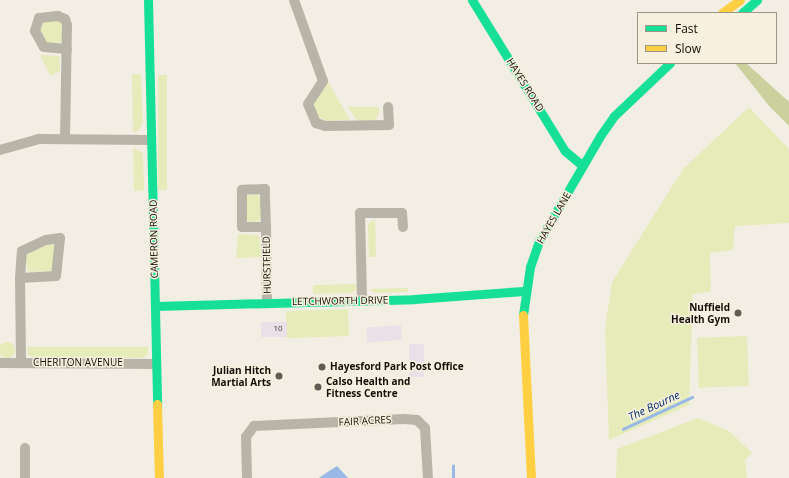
<!DOCTYPE html>
<style>
body{margin:0}
#map{position:relative;width:789px;height:478px;overflow:hidden;background:#f2eee4;font-family:"Open Sans",sans-serif}
div>[style]{position:absolute}
.green>*{inset:0;background:#e5ecb9;transform-origin:0 0}
.round{border-radius:50%}
.forest>*{inset:0;background:#cbd19c}
.water>*{inset:0;background:#98b8e6}
.stream>*{height:2.5px;margin:-1.25px;padding:0 1.25px;transform-origin:1.25px;border-radius:1.25px;background:#98b8e6}
.building>*{inset:0;background:#eae0e7;transform-origin:0 0}
.street>*{height:10px;margin:-5px;padding:0 5px;transform-origin:5px;border-radius:5px;background:#b9b4a8}
.fast>*{height:9px;margin:-4.5px;padding:0 4.5px;transform-origin:4.5px;border-radius:4.5px;background:#16e098}
.slow>*{height:9px;margin:-4.5px;padding:0 4.5px;transform-origin:4.5px;border-radius:4.5px;background:#ffcf43}
.dots>*{width:11px;height:11px;translate:-50% -50%;box-sizing:border-box;border:2px solid #f8f0de;border-radius:50%}
span{translate:-50% -50%;white-space:nowrap;text-align:center;line-height:1.15;-webkit-text-stroke:3px #f8f0de;paint-order:stroke}
.number-label{font-size:8px;color:#464240}
.number-label span{-webkit-text-stroke-width:0}
.street-label{font-size:10px;color:#100e08}
.poi-label{font-size:10px;color:#100e08;font-weight:700}
.right{translate:-100% -50%;text-align:right}
.left{translate:0 -50%;text-align:left}
.water-label{font-size:11px;color:#022f6d;font-style:italic}
.legend{position:absolute;left:637px;top:12px;width:140px;height:52px;box-sizing:border-box;background:#f8f0de;border:1px solid #9b9688;margin:0;padding:5px 7px;list-style:none;font-size:12px;color:#100e08}
.legend li{display:flex;align-items:center;gap:8px;height:20px}
.legend b{width:20px;border:1px solid #9b9688}
</style>
<div id="map">
<div class="green">
<div style="clip-path:polygon(58px 20px,63px 24px,62px 42px,48px 45px,39px 30px,41px 22px)"></div>
<div style="clip-path:polygon(40px 55px,59px 56px,60px 72px,50px 75px)"></div>
<div style="clip-path:polygon(132px 74px,141px 74px,143px 123px,138px 131px,133px 132px)"></div>
<div style="left:158px;top:75px;width:9px;height:115px"></div>
<div style="clip-path:polygon(326px 83px,330px 85px,350px 120px,325px 121px,318px 116px,314px 109px,315px 101px)"></div>
<div style="clip-path:polygon(348px 107px,379px 107px,379px 114px,374px 121px,357px 121px)"></div>
<div style="clip-path:polygon(749px 107px,789px 149px,789px 223px,735px 226px,733px 250px,710px 253px,711px 292px,693px 294px,689px 405px,609px 440px,605px 329px,612px 282px,683px 169px)"></div>
<div style="clip-path:polygon(133px 148px,143px 153px,144px 190px,134px 191px)"></div>
<div style="clip-path:polygon(257px 193px,261px 200px,261px 215px,259px 221px,252px 223px,247px 220px,247px 196px)"></div>
<div style="clip-path:polygon(375px 219px,376px 257px,369px 257px,368px 224px)"></div>
<div style="clip-path:polygon(238px 234px,259px 235px,261px 257px,236px 258px)"></div>
<div style="clip-path:polygon(51px 244px,54px 245px,54px 271px,28px 272px,25px 253px)"></div>
<div style="clip-path:polygon(357px 284px,356px 290px,350px 293px,313px 294px,313px 285px)"></div>
<div style="clip-path:polygon(408px 288px,408px 292px,375px 293px,369px 289px)"></div>
<div style="left:348px;top:309px;width:27px;height:62px;rotate:88deg"></div>
<div style="left:747px;top:336px;width:50px;height:50px;rotate:88deg"></div>
<div class="round" style="left:-1px;top:342px;width:16px;height:16px"></div>
<div style="clip-path:polygon(27px 347px,148px 347px,148px 354px,143px 358px,33px 357px,28px 355px)"></div>
<div style="clip-path:polygon(698px 418px,729px 431px,752px 453px,745px 460px,747px 478px,616px 478px,617px 449px)"></div>
</div>
<div class="forest">
<div style="clip-path:polygon(746px 63px,789px 102px,789px 126px,770px 107px,735px 63px)"></div>
</div>
<div class="water">
<div style="clip-path:polygon(337px 466px,348px 478px,319px 478px,326px 473px)"></div>
</div>
<div class="stream">
<div style="left:623px;top:429px;width:76px;rotate:-24.9deg"></div>
<div style="left:453px;top:478px;width:12px;rotate:-90deg"></div>
</div>
<div class="building">
<div style="left:261px;top:322px;width:26px;height:15px"></div>
<div style="left:401px;top:325px;width:15px;height:35px;rotate:86deg"></div>
<div style="left:409px;top:344px;width:15px;height:33px"></div>
</div>
<div class="street">
<div style="left:294px;top:0;width:86px;rotate:70.3deg"></div>
<div style="left:323px;top:81px;width:27px;rotate:123deg"></div>
<div style="left:308px;top:104px;width:21px;rotate:67deg"></div>
<div style="left:316px;top:123px;width:9px;rotate:18deg"></div>
<div style="left:325px;top:126px;width:64px;rotate:-0.9deg"></div>
<div style="left:389px;top:125px;width:18px;rotate:-93deg"></div>
<div style="left:65px;top:139px;width:114px;rotate:-89deg"></div>
<div style="left:67px;top:25px;width:6px;rotate:-108deg"></div>
<div style="left:65px;top:19px;width:8px;rotate:-157deg"></div>
<div style="left:58px;top:16px;width:19px;rotate:174deg"></div>
<div style="left:39px;top:18px;width:14px;rotate:107deg"></div>
<div style="left:35px;top:31px;width:18px;rotate:61deg"></div>
<div style="left:44px;top:47px;width:23px;rotate:5deg"></div>
<div style="left:0;top:150px;width:41px;rotate:-15.8deg"></div>
<div style="left:39px;top:139px;width:112px;rotate:0.5deg"></div>
<div style="left:266px;top:227px;width:38px;rotate:-92deg"></div>
<div style="left:265px;top:189px;width:23px;rotate:178deg"></div>
<div style="left:242px;top:190px;width:37px;rotate:90deg"></div>
<div style="left:242px;top:227px;width:24px"></div>
<div style="left:266px;top:227px;width:76px;rotate:89.2deg"></div>
<div style="left:20px;top:278px;width:27px;rotate:-86deg"></div>
<div style="left:22px;top:251px;width:26px;rotate:-25deg"></div>
<div style="left:46px;top:240px;width:14px;rotate:-8deg"></div>
<div style="left:60px;top:238px;width:38px;rotate:96deg"></div>
<div style="left:56px;top:276px;width:36px;rotate:177deg"></div>
<div style="left:20px;top:278px;width:85px;rotate:89.3deg"></div>
<div style="left:362px;top:300px;width:87px;rotate:-91.3deg"></div>
<div style="left:360px;top:213px;width:42px"></div>
<div style="left:402px;top:213px;width:14px;rotate:86deg"></div>
<div style="left:0;top:363px;width:156px;rotate:0.4deg"></div>
<div style="left:25px;top:448px;width:30px;rotate:90deg"></div>
<div style="left:247px;top:478px;width:41px;rotate:-91.4deg"></div>
<div style="left:246px;top:437px;width:14px;rotate:-54deg"></div>
<div style="left:254px;top:426px;width:150px;rotate:-2.7deg"></div>
<div style="left:404px;top:419px;width:13px;rotate:4deg"></div>
<div style="left:417px;top:420px;width:11px;rotate:45deg"></div>
<div style="left:425px;top:428px;width:50px;rotate:86.6deg"></div>
</div>
<div class="fast">
<div style="left:148px;top:0;width:404px;rotate:88.7deg"></div>
<div style="left:472px;top:0;width:177px;rotate:58.4deg"></div>
<div style="left:565px;top:151px;width:23px;rotate:40deg"></div>
<div style="left:742px;top:13px;width:20px;rotate:-41deg"></div>
<div style="left:155px;top:306px;width:259px;rotate:-1.5deg"></div>
<div style="left:414px;top:299px;width:110px;rotate:-4.2deg"></div>
<div style="left:523px;top:315px;width:49px;rotate:-81.7deg"></div>
<div style="left:530px;top:267px;width:28px;rotate:-71deg"></div>
<div style="left:539px;top:241px;width:121px;rotate:-59.8deg"></div>
<div style="left:600px;top:136px;width:24px;rotate:-55deg"></div>
<div style="left:614px;top:116px;width:77px;rotate:-43.4deg"></div>
</div>
<div class="slow">
<div style="left:722px;top:13px;width:22px;rotate:-36deg"></div>
<div style="left:523px;top:315px;width:163px;rotate:87.2deg"></div>
<div style="left:157px;top:404px;width:74px;rotate:88.5deg"></div>
</div>
<div class="dots">
<div style="left:738px;top:313px;background:#5f5c55"></div>
<div style="left:322px;top:367px;background:#5f5c55"></div>
<div style="left:279px;top:376px;background:#5f5c55"></div>
<div style="left:318px;top:387px;background:#5f5c55"></div>
</div>
<div class="number-label">
<span style="left:278px;top:328px">10</span>
</div>
<div class="street-label">
<span style="left:525px;top:85px;rotate:58deg">HAYES ROAD</span>
<span style="left:554px;top:218px;rotate:-60deg">HAYES LANE</span>
<span style="left:154px;top:239px;rotate:-91deg">CAMERON ROAD</span>
<span style="left:267px;top:265px;rotate:-91deg">HURSTFIELD</span>
<span style="left:340px;top:301px;rotate:-1deg">LETCHWORTH DRIVE</span>
<span style="left:78px;top:363px">CHERITON AVENUE</span>
<span style="left:365px;top:421px;rotate:-3deg">FAIR ACRES</span>
</div>
<div class="poi-label">
<span class="right" style="left:730px;top:313px">Nuffield<br>Health Gym</span>
<span class="left" style="left:330px;top:367px">Hayesford Park Post Office</span>
<span class="right" style="left:271px;top:376px">Julian Hitch<br>Martial Arts</span>
<span class="left" style="left:326px;top:387px">Calso Health and<br>Fitness Centre</span>
</div>
<div class="water-label">
<span style="left:654px;top:406px;rotate:-25deg">The Bourne</span>
</div>
<ul class="legend">
<li><b style="height:5px;background:#16e098"></b>Fast</li>
<li><b style="height:5px;background:#ffcf43"></b>Slow</li>
</ul>
</div>
